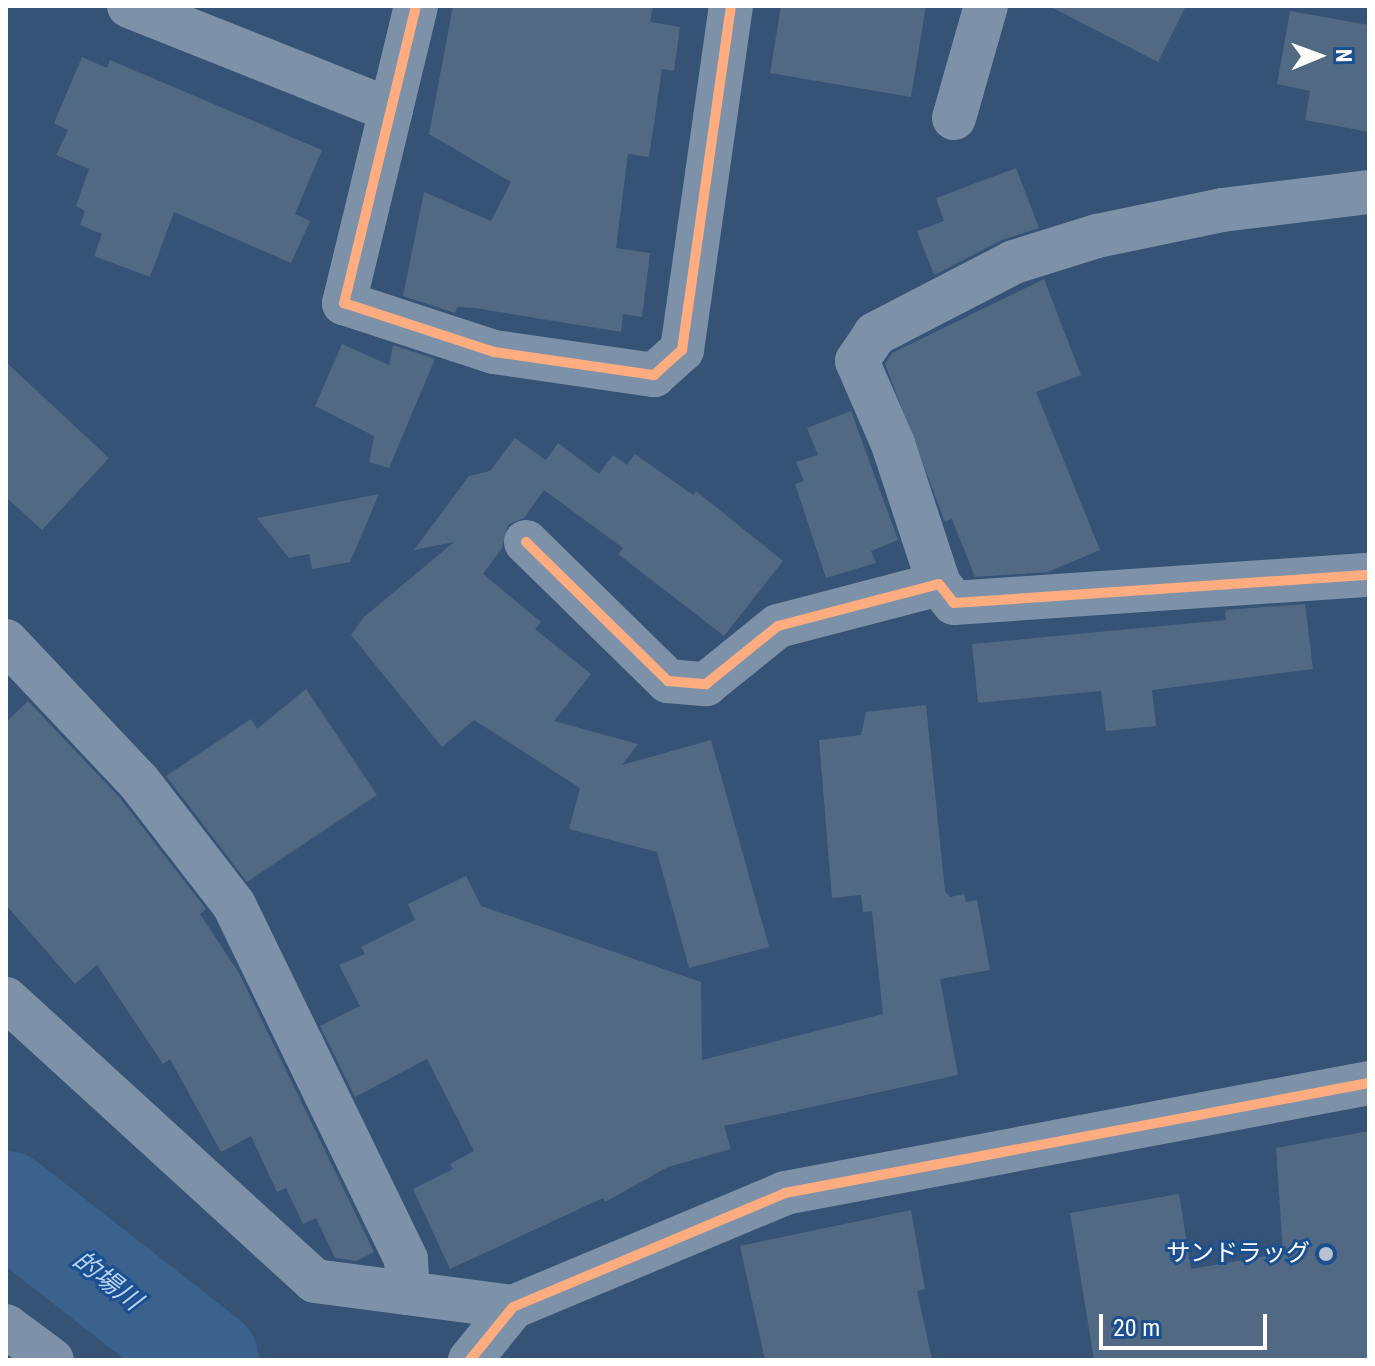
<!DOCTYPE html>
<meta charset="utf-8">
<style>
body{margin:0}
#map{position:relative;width:1375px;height:1366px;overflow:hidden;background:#365274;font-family:"Roboto Condensed","Noto Sans JP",sans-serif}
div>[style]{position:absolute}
.river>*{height:102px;margin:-51px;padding:0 51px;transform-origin:51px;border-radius:51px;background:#3b618d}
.building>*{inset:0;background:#526984}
.minor>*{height:44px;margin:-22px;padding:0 22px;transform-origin:22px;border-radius:22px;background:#7d92a8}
.tertiary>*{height:44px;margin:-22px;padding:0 22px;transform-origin:22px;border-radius:22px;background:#7d92a8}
.cycleway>*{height:10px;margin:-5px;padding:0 5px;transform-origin:5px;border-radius:5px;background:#ffac80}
.dots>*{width:22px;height:22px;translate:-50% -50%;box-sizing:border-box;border:4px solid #1b4f8f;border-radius:50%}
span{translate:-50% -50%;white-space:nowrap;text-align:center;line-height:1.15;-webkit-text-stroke:6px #1b4f8f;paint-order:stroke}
.poi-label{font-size:24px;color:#fff}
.right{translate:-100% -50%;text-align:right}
.water-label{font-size:26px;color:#b5d3f5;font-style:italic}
.frame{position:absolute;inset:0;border:8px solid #fff;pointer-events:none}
.north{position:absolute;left:1279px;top:16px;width:80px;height:80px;-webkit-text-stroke:6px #1b4f8f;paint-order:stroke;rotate:89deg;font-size:22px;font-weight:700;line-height:32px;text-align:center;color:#fff}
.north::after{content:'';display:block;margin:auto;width:28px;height:36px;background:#fff;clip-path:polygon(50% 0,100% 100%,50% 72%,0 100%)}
.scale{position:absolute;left:1099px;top:1314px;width:168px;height:36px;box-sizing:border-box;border:4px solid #fff;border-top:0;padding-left:10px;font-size:24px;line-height:28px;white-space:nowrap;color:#fff;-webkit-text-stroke:6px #1b4f8f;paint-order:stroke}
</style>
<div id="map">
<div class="river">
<div style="left:6px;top:1202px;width:256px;rotate:38deg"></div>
</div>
<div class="building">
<div style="clip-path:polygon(453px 6px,653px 6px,650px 22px,680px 27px,674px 71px,662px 69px,649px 157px,628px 154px,616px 248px,650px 253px,642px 317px,623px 314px,621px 332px,475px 308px,457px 307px,455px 313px,403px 296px,424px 192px,491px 221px,511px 182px,429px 134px)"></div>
<div style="clip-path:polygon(781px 6px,926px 6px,911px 97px,770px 73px)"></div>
<div style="clip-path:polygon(1049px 6px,1186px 6px,1158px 62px)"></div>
<div style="clip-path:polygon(1290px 11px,1369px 25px,1369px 132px,1305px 120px,1310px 91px,1277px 84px)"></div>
<div style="clip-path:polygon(82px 57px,107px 68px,110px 60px,322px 150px,295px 214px,310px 221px,291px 263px,174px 212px,150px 277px,94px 256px,102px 234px,80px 225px,85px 211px,76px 206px,89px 169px,56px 155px,68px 130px,54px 123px)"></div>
<div style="clip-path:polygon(1016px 168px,1039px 228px,1002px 240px,934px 275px,917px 231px,944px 221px,936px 198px)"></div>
<div style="clip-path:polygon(1044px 279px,1081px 375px,1036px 392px,1100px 550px,1048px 572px,975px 577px,952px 519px,945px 522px,885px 364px,892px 353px)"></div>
<div style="clip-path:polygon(342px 344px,389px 365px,393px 345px,435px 359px,389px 468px,369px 462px,374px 436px,315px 406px)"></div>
<div style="clip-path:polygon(6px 362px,109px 458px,42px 530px,6px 497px)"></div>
<div style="clip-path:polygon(851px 411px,898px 540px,871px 551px,876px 563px,826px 578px,795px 484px,804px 481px,796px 462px,818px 455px,807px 428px)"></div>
<div style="clip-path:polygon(515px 438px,546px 460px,558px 443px,599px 474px,613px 455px,627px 465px,635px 454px,693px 495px,696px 491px,783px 561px,724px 636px,618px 554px,623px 548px,544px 490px,524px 518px,508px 525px,502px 548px,483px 574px,541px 622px,535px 629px,591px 674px,554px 721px,638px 744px,622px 765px,711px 740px,769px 947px,689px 968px,657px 852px,569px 829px,580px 788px,474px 720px,442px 747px,351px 635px,364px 617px,454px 542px,414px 550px,469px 476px,490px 471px)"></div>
<div style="clip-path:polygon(379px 494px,350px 562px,312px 569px,309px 554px,289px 558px,257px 518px)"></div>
<div style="clip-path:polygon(1305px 604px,1313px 669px,1152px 690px,1156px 726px,1106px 731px,1101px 691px,978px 703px,972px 644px,1226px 620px,1225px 610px)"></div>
<div style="clip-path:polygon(306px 689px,377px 795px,247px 882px,166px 776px,251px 719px,257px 729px)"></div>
<div style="clip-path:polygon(28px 701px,120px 798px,206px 909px,200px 914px,239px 973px,374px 1252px,356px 1261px,335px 1258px,316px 1218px,303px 1224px,286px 1188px,277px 1192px,251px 1136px,221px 1152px,170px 1059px,163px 1064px,97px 965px,75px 984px,6px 905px,6px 722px)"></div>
<div style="clip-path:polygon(926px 705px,945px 891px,950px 897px,964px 894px,966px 902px,977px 900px,990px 970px,940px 979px,958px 1075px,724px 1126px,731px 1149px,668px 1167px,605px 1202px,603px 1198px,450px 1269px,413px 1189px,453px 1169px,450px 1164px,474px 1151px,427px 1059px,355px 1097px,320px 1026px,360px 1006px,339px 965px,365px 954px,361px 947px,415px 920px,408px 904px,466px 876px,481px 906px,701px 982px,702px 1060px,883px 1014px,872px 911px,863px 912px,861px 895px,832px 898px,819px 740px,861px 735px,866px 712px)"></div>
<div style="clip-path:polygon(1369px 1131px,1369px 1360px,1094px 1360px,1070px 1213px,1179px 1194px,1191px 1269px,1283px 1253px,1276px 1148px)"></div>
<div style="clip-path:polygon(911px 1210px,925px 1289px,917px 1291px,932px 1360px,765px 1360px,740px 1246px)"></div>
</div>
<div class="minor">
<div style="left:129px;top:6px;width:282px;rotate:21.7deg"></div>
<div style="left:416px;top:6px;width:306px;rotate:103.6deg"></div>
<div style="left:344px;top:303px;width:158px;rotate:18.1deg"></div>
<div style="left:494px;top:352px;width:162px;rotate:8.2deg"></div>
<div style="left:654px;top:375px;width:38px;rotate:-42deg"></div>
<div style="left:682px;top:350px;width:347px;rotate:-81.9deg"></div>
<div style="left:954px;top:118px;width:116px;rotate:-74.1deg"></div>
<div style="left:526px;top:542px;width:199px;rotate:44.4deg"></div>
<div style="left:668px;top:681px;width:38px;rotate:5deg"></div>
<div style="left:706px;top:684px;width:92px;rotate:-38.9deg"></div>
<div style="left:778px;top:626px;width:166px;rotate:-14.6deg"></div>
<div style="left:939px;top:584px;width:24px;rotate:52deg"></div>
<div style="left:954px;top:603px;width:416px;rotate:-3.9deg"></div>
<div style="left:939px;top:584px;width:147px;rotate:-108.2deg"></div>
<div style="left:893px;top:444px;width:90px;rotate:-113.4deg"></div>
<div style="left:857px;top:361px;width:32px;rotate:-56deg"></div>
<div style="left:875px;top:334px;width:157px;rotate:-27.4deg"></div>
<div style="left:1014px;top:262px;width:87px;rotate:-17.4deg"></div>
<div style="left:1097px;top:236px;width:128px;rotate:-11.7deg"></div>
<div style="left:1222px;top:210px;width:148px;rotate:-7deg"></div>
<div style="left:6px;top:641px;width:194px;rotate:46.7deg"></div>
<div style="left:139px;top:782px;width:155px;rotate:52.3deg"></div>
<div style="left:234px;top:905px;width:394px;rotate:64.1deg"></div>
<div style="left:406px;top:1260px;width:33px;rotate:87deg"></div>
<div style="left:6px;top:999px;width:418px;rotate:42.4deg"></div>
<div style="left:315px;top:1281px;width:200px;rotate:7.5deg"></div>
<div style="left:470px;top:1360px;width:68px;rotate:-50.9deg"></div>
<div style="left:513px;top:1307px;width:295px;rotate:-22.7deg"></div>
<div style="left:785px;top:1193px;width:594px;rotate:-10.67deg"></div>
</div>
<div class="tertiary">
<div style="left:6px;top:1326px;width:57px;rotate:36.5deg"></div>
</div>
<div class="cycleway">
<div style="left:416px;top:6px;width:306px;rotate:103.6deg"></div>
<div style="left:344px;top:303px;width:158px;rotate:18.1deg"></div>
<div style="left:494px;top:352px;width:162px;rotate:8.2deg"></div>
<div style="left:654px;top:375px;width:38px;rotate:-42deg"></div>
<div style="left:682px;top:350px;width:347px;rotate:-81.9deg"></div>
<div style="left:526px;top:542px;width:199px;rotate:44.4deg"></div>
<div style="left:668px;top:681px;width:38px;rotate:5deg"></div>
<div style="left:706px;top:684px;width:92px;rotate:-38.9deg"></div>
<div style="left:778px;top:626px;width:166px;rotate:-14.6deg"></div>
<div style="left:939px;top:584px;width:24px;rotate:52deg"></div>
<div style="left:954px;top:603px;width:416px;rotate:-3.9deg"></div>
<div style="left:470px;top:1360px;width:68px;rotate:-50.9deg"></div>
<div style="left:513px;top:1307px;width:295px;rotate:-22.7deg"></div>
<div style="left:785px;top:1193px;width:594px;rotate:-10.67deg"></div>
</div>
<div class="dots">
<div style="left:1326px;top:1254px;background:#b9c2ce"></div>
</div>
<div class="poi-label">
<span class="right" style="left:1310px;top:1254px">サンドラッグ</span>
</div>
<div class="water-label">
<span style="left:107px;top:1281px;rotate:38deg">的場川</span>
</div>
<div class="frame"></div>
<div class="north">N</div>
<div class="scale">20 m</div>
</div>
